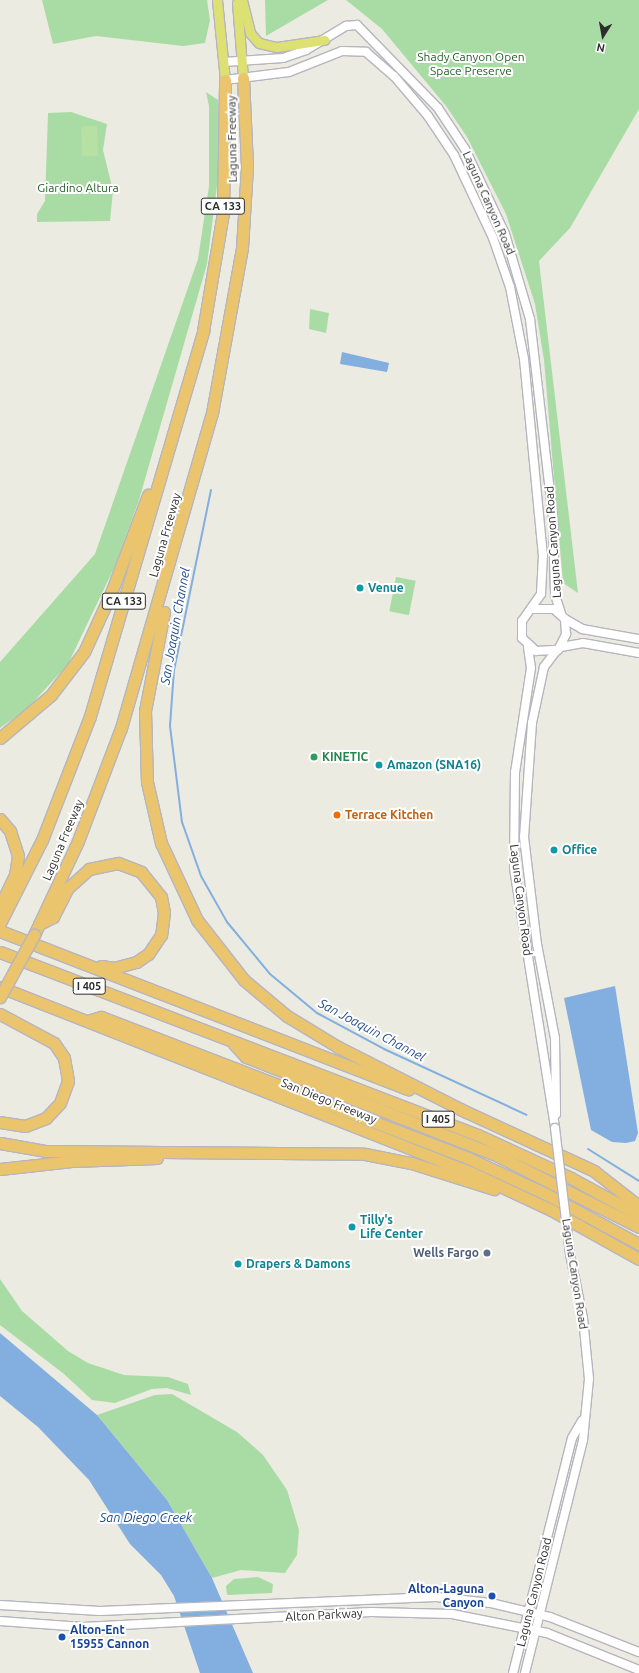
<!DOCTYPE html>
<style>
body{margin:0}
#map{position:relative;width:639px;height:1673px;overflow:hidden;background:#ecebe1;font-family:Ubuntu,sans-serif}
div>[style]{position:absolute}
.green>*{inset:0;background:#a9dca5;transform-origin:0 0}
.pitch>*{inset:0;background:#b6e1a2;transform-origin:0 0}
.water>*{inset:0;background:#82afe0}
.stream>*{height:2px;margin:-1px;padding:0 1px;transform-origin:1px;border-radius:1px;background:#82afe0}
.roads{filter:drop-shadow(1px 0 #b6b5bf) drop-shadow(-1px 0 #b6b5bf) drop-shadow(0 1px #b6b5bf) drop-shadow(0 -1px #b6b5bf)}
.secondary>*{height:8px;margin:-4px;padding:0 4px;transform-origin:4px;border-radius:4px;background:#fff}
.primary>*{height:9px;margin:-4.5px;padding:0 4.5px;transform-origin:4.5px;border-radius:4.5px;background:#dde073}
.highway>*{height:11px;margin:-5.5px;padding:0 5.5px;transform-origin:5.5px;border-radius:5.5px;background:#ebc56e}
.bridges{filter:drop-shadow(1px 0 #b6b5bf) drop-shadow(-1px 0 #b6b5bf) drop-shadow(0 1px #b6b5bf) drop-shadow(0 -1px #b6b5bf)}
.secondary-bridge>*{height:8px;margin:-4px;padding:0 4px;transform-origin:4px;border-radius:4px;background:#fff}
.highway-bridge>*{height:11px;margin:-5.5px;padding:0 5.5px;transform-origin:5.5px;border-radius:5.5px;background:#ebc56e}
.dots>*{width:11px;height:11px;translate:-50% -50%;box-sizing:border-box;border:2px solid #fff;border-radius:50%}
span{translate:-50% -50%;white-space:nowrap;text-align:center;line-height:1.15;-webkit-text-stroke:4px #fff;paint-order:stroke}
.shield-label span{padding:1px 3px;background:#fff;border:1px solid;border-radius:3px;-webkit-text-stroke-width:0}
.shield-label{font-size:11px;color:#2d2d2d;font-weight:700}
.park-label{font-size:12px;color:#256228}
.street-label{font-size:12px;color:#2d2d2d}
.culture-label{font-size:12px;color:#0d838f;font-weight:700}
.left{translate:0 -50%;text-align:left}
.leisure-label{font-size:12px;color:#27864d;font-weight:700}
.food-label{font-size:12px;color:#c56008;font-weight:700}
.service-label{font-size:12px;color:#4e5e75;font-weight:700}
.right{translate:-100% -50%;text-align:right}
.transit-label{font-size:12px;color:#164399;font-weight:700}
.water-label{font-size:13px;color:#1f4b8f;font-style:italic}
.north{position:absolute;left:583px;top:16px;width:40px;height:40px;-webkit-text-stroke:3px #fff;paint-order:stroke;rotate:191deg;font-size:11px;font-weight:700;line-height:16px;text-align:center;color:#2d2d2d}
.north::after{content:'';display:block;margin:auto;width:14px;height:18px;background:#2d2d2d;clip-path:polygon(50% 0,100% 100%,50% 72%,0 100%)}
</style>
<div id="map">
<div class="green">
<div style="clip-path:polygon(42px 0,207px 0,210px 20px,205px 43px,183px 46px,96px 36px,53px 44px)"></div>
<div style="clip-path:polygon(265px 0,328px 0,266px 36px)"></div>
<div style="clip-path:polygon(346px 0,639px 0,639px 109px,570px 228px,539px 261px,578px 593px,563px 583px,544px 360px,535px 304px,506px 214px,467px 137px,446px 106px,382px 29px)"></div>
<div style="clip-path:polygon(206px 92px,218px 100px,219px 170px,207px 264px,139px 500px,115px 566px,68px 664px,27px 709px,0 728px,0 662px,95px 554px,198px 259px,209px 186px,209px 106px)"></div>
<div style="clip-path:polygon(71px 112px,107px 124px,103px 150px,113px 191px,110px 221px,37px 222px,37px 214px,45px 201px,48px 113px)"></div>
<div style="clip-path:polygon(310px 309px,329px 313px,326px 333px,309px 329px)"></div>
<div style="left:396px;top:577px;width:20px;height:35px;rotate:11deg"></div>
<div style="clip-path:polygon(0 1279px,22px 1311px,68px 1351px,88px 1363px,124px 1375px,168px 1377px,188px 1384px,191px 1395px,167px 1388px,152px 1389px,115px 1403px,92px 1400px,64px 1374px,0 1325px)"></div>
<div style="clip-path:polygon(172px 1394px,237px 1432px,263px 1455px,287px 1490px,299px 1530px,297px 1555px,285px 1573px,241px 1570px,212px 1578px,167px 1500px,97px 1415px,155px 1395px)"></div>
<div style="clip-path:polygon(258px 1577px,273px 1584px,272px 1593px,227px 1595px,226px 1586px,234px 1579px)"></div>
</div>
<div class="pitch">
<div style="left:97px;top:126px;width:30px;height:16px;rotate:88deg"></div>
</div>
<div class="water">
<div style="clip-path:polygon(342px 352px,389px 363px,387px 372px,340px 364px)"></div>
<div style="clip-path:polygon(615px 986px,638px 1133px,635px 1141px,626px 1143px,612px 1142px,591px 1130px,564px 998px)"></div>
<div style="clip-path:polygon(0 1333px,97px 1415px,167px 1500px,212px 1578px,253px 1673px,200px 1673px,174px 1596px,161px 1575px,130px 1544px,89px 1480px,38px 1427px,0 1396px)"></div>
</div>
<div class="stream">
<div style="left:211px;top:490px;width:184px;rotate:101.6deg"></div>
<div style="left:174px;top:670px;width:56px;rotate:94.1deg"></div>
<div style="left:170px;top:726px;width:97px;rotate:82.9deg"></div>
<div style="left:182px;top:822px;width:57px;rotate:70.6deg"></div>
<div style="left:201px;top:876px;width:53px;rotate:60.5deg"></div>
<div style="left:227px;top:922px;width:67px;rotate:50.4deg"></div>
<div style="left:270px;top:974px;width:61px;rotate:39.7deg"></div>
<div style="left:317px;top:1013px;width:76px;rotate:28.2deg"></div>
<div style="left:384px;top:1049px;width:157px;rotate:24.8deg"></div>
<div style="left:588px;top:1149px;width:60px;rotate:32.1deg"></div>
</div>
<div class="roads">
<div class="secondary">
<div style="left:224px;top:62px;width:59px;rotate:-3.9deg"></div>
<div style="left:283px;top:58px;width:24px;rotate:-19deg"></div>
<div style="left:306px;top:50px;width:47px;rotate:-31deg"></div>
<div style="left:346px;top:26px;width:11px;rotate:-5deg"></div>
<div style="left:357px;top:25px;width:116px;rotate:45.7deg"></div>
<div style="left:438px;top:108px;width:49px;rotate:56.6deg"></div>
<div style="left:465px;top:149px;width:94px;rotate:64.8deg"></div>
<div style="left:505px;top:234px;width:89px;rotate:73.6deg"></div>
<div style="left:530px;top:319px;width:199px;rotate:83.4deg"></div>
<div style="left:553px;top:517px;width:78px;rotate:88.5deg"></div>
<div style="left:555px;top:595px;width:20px;rotate:72deg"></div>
<div style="left:225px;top:80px;width:64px;rotate:-7.1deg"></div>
<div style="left:289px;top:72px;width:57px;rotate:-21.6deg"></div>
<div style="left:342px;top:51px;width:24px;rotate:2deg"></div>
<div style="left:366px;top:52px;width:37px;rotate:41deg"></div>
<div style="left:394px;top:76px;width:52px;rotate:49.6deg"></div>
<div style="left:428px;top:116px;width:47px;rotate:56.3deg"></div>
<div style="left:454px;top:155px;width:92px;rotate:64.8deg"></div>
<div style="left:493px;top:238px;width:52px;rotate:70.9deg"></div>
<div style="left:510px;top:287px;width:73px;rotate:79deg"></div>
<div style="left:524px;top:359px;width:197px;rotate:84.5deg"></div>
<div style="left:543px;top:555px;width:39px;rotate:93deg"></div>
<div style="left:541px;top:594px;width:33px;rotate:125deg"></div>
<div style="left:522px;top:621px;width:17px;rotate:90deg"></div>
<div style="left:522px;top:638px;width:19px;rotate:43deg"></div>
<div style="left:536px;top:651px;width:22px;rotate:-3deg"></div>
<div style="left:558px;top:650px;width:18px;rotate:-63deg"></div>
<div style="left:566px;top:634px;width:15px;rotate:-94deg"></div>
<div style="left:565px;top:619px;width:15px;rotate:-138deg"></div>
<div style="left:554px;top:609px;width:23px;rotate:180deg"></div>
<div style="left:565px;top:619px;width:20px;rotate:30deg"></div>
<div style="left:582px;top:629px;width:58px;rotate:10deg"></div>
<div style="left:528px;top:647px;width:21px;rotate:82deg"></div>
<div style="left:531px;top:668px;width:105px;rotate:98.7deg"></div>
<div style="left:515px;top:772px;width:96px;rotate:90.6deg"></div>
<div style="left:514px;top:868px;width:263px;rotate:81deg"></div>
<div style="left:561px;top:647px;width:22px;rotate:-10deg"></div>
<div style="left:583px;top:643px;width:57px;rotate:10.1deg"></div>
<div style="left:556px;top:651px;width:20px;rotate:127deg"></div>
<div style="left:544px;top:667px;width:57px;rotate:102.1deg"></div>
<div style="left:532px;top:723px;width:114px;rotate:94deg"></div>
<div style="left:524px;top:837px;width:108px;rotate:83.1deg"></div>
<div style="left:537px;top:944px;width:96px;rotate:79.2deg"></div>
<div style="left:555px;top:1038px;width:76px;rotate:89.2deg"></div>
<div style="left:0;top:1605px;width:100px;rotate:3.4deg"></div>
<div style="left:100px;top:1611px;width:336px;rotate:-2.4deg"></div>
<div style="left:436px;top:1597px;width:55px;rotate:6.2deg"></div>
<div style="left:491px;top:1603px;width:61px;rotate:13.3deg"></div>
<div style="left:550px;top:1617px;width:96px;rotate:21.5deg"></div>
<div style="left:0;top:1621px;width:83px;rotate:4.1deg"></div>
<div style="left:83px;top:1627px;width:288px;rotate:-3deg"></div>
<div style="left:371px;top:1612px;width:81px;rotate:1.4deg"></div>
<div style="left:452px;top:1614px;width:97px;rotate:11.3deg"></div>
<div style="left:547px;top:1633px;width:99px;rotate:21.9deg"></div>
<div style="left:513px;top:1673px;width:242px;rotate:-75.9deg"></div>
<div style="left:572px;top:1438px;width:20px;rotate:-60deg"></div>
<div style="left:525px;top:1673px;width:240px;rotate:-76deg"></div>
<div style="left:583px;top:1440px;width:61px;rotate:-84.4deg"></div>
<div style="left:589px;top:1379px;width:61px;rotate:-95.6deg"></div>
<div style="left:583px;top:1318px;width:65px;rotate:-101.5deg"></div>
</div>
<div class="primary">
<div style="left:217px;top:0;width:80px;rotate:84.3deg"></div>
<div style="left:242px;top:0;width:34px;rotate:76deg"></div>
<div style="left:250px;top:33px;width:13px;rotate:48deg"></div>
<div style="left:259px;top:43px;width:18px;rotate:13deg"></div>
<div style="left:277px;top:47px;width:48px;rotate:-8.5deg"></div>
<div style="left:237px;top:3px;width:75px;rotate:85.4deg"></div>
</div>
<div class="highway">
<div style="left:164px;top:612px;width:101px;rotate:100.9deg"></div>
<div style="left:145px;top:711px;width:71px;rotate:88.4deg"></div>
<div style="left:147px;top:782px;width:63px;rotate:77.1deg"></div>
<div style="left:161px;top:843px;width:85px;rotate:64.9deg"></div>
<div style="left:197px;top:920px;width:76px;rotate:51.9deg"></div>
<div style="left:244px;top:980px;width:56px;rotate:39.9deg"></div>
<div style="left:287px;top:1016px;width:60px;rotate:31.3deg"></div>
<div style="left:338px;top:1047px;width:144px;rotate:26.9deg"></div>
<div style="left:0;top:738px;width:67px;rotate:-40.1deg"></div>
<div style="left:51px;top:695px;width:54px;rotate:-52.5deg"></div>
<div style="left:84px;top:652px;width:65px;rotate:-65.4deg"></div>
<div style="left:111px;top:593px;width:105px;rotate:-69.3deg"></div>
<div style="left:0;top:819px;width:16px;rotate:50deg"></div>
<div style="left:10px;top:831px;width:26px;rotate:72deg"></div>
<div style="left:18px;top:856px;width:19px;rotate:99deg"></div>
<div style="left:15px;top:875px;width:34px;rotate:116deg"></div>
<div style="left:0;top:923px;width:93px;rotate:-63.2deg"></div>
<div style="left:42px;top:840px;width:133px;rotate:-68.8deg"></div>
<div style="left:90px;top:716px;width:401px;rotate:-73.6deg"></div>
<div style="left:203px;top:331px;width:120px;rotate:-80.4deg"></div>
<div style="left:223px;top:213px;width:133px;rotate:-89.1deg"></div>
<div style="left:39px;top:924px;width:16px;rotate:-27deg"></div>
<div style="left:53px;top:917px;width:33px;rotate:-63deg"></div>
<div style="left:68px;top:888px;width:28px;rotate:-42deg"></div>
<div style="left:89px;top:869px;width:30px;rotate:-12deg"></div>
<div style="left:118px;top:863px;width:25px;rotate:21deg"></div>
<div style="left:141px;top:872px;width:32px;rotate:51deg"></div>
<div style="left:161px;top:897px;width:15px;rotate:79deg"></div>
<div style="left:164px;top:912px;width:23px;rotate:97deg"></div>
<div style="left:161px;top:935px;width:23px;rotate:124deg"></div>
<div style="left:148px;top:954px;width:14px;rotate:146deg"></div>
<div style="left:136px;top:962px;width:23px;rotate:165deg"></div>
<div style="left:114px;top:968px;width:13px;rotate:-171deg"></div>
<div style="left:0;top:931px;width:438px;rotate:21.2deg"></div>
<div style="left:34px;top:935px;width:104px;rotate:-64.9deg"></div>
<div style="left:78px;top:841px;width:121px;rotate:-69.2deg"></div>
<div style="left:121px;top:728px;width:328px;rotate:-73.9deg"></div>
<div style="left:212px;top:413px;width:168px;rotate:-79.7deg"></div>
<div style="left:242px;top:248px;width:82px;rotate:-86.5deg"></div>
<div style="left:247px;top:166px;width:88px;rotate:-92.6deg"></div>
<div style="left:0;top:952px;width:512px;rotate:20.95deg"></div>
<div style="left:478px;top:1135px;width:102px;rotate:24.8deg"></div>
<div style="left:571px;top:1178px;width:77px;rotate:28.6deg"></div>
<div style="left:0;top:987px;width:505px;rotate:21.49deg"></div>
<div style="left:470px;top:1172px;width:89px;rotate:25.1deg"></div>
<div style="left:551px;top:1210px;width:101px;rotate:29.1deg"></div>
<div style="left:0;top:1014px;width:61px;rotate:28.2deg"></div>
<div style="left:54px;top:1043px;width:18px;rotate:56deg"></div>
<div style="left:64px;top:1058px;width:23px;rotate:80deg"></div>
<div style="left:68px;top:1081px;width:23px;rotate:110deg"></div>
<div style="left:60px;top:1103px;width:21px;rotate:133deg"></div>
<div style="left:46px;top:1118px;width:22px;rotate:159deg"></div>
<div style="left:25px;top:1126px;width:25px;rotate:-171deg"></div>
<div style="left:87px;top:1021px;width:15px;rotate:-16deg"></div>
<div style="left:101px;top:1017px;width:393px;rotate:21deg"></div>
<div style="left:468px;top:1158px;width:86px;rotate:24.8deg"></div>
<div style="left:546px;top:1194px;width:106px;rotate:28.3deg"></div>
<div style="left:234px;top:1044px;width:18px;rotate:47deg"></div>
<div style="left:246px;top:1057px;width:266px;rotate:21.4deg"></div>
<div style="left:494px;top:1154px;width:162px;rotate:26.7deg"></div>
<div style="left:460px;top:1109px;width:148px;rotate:24.8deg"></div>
<div style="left:594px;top:1171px;width:57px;rotate:37.9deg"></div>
<div style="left:0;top:1143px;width:47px;rotate:9.9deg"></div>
<div style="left:46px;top:1151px;width:319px;rotate:0.5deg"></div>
<div style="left:365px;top:1154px;width:47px;rotate:11.1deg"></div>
<div style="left:411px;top:1163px;width:87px;rotate:17.4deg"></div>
<div style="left:0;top:1169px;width:72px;rotate:-6.3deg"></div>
<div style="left:72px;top:1161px;width:85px;rotate:-2deg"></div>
</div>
</div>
<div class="bridges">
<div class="secondary-bridge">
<div style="left:555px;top:1128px;width:127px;rotate:83.2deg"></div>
</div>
<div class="highway-bridge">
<div style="left:0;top:997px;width:71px;rotate:-61.3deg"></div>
</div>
</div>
<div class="dots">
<div style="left:360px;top:588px;background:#0f9aa8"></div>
<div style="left:314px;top:757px;background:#2e9e5b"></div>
<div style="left:379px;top:765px;background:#0f9aa8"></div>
<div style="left:337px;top:815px;background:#e8710a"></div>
<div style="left:554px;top:850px;background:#0f9aa8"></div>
<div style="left:352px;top:1227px;background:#0f9aa8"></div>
<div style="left:487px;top:1253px;background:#5c6f8a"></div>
<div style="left:238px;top:1264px;background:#0f9aa8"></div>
<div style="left:492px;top:1596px;background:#1a4fb4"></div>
<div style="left:62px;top:1637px;background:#1a4fb4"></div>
</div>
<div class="shield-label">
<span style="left:223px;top:206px">CA 133</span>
<span style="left:124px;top:601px">CA 133</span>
<span style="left:89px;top:986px">I 405</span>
<span style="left:438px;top:1119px">I 405</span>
</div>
<div class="park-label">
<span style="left:471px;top:64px">Shady Canyon Open<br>Space Preserve</span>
<span style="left:78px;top:188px">Giardino Altura</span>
</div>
<div class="street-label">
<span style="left:232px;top:139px;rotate:-91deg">Laguna Freeway</span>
<span style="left:489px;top:203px;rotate:66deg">Laguna Canyon Road</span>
<span style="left:165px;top:535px;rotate:-74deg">Laguna Freeway</span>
<span style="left:553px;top:542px;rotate:-94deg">Laguna Canyon Road</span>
<span style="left:63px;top:840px;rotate:-67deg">Laguna Freeway</span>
<span style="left:521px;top:900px;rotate:83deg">Laguna Canyon Road</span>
<span style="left:329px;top:1101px;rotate:22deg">San Diego Freeway</span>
<span style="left:575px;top:1274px;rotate:81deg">Laguna Canyon Road</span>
<span style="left:534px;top:1592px;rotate:-76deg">Laguna Canyon Road</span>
<span style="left:324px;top:1615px;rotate:-3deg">Alton Parkway</span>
</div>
<div class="culture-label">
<span class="left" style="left:368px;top:588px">Venue</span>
<span class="left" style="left:387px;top:765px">Amazon (SNA16)</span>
<span class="left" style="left:562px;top:850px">Office</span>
<span class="left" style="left:360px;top:1227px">Tilly's<br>Life Center</span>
<span class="left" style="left:246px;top:1264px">Drapers &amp; Damons</span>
</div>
<div class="leisure-label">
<span class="left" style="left:322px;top:757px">KINETIC</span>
</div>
<div class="food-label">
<span class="left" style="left:345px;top:815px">Terrace Kitchen</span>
</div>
<div class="service-label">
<span class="right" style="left:479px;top:1253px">Wells Fargo</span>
</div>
<div class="transit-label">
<span class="right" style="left:484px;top:1596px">Alton-Laguna<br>Canyon</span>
<span class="left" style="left:70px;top:1637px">Alton-Ent<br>15955 Cannon</span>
</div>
<div class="water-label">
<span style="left:175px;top:626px;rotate:-80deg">San Joaquin Channel</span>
<span style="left:372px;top:1030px;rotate:28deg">San Joaquin Channel</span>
<span style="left:146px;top:1517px">San Diego Creek</span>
</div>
<div class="north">N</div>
</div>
